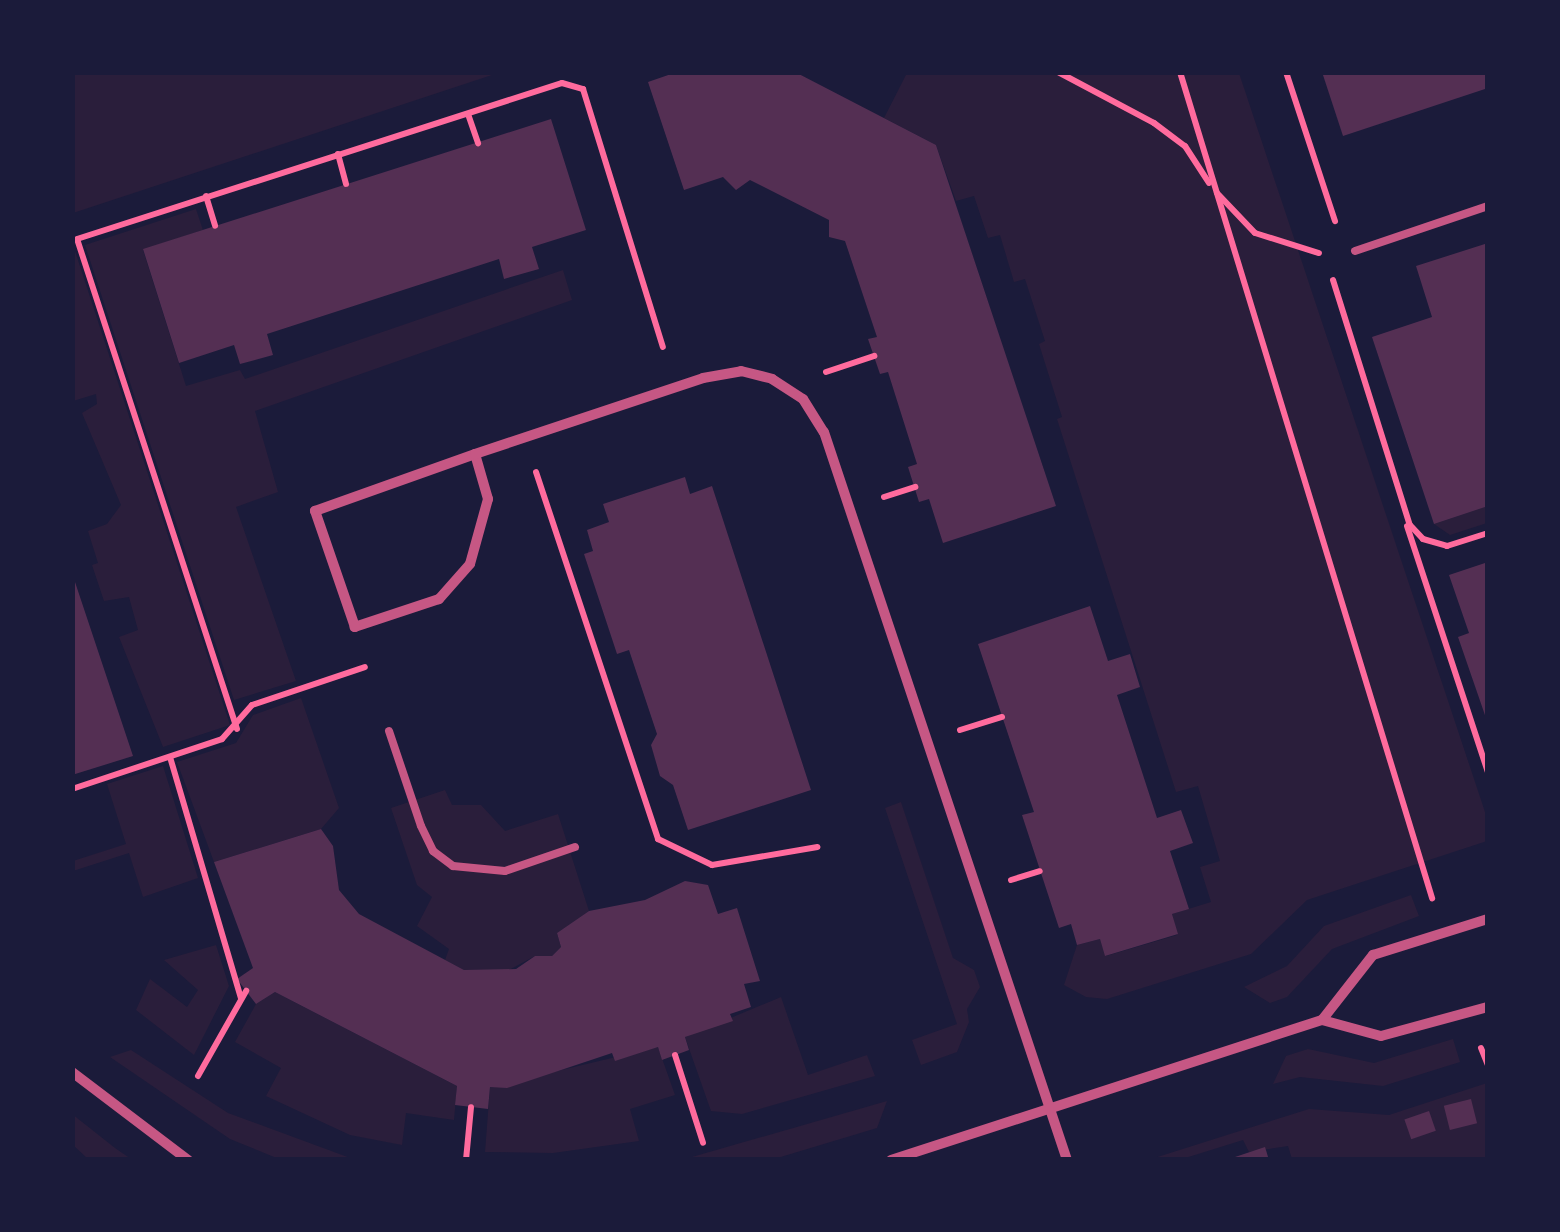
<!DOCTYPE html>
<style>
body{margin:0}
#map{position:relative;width:1560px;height:1232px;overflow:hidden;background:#1b1b3a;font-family:Overpass,sans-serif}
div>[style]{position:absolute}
.green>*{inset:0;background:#2a1e3b}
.building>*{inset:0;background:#542f53;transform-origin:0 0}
.path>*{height:6px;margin:-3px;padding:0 3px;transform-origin:3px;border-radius:3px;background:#ff6b9d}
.service>*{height:8px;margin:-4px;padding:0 4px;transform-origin:4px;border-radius:4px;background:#c65784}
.minor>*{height:10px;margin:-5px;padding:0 5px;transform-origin:5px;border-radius:5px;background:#c65784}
span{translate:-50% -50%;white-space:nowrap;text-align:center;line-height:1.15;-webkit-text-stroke:8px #1b1b3a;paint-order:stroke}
.frame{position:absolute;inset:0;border:75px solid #1b1b3a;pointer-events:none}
</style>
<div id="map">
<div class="green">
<div style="clip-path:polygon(73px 72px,498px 72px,498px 73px,73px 213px)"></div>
<div style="clip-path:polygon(907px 73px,1239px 73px,1487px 818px,1487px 841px,1307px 900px,1251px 954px,1107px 999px,1086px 997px,1064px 985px,1077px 945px,1100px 939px,1106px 956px,1177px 935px,1172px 914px,1211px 902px,1200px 867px,1220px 861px,1198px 786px,1176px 792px,1057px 419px,1062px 417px,1039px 344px,1045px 341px,1025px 279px,1014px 282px,1000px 235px,988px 238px,974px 196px,956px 201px,936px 145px,884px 118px)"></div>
<div style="clip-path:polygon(196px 209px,203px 230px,143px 250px,186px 386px,240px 370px,245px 379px,563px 270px,572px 300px,255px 411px,278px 492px,236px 507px,296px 681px,234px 700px,85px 245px)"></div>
<div style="clip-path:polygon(73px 245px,230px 725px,163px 747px,119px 637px,138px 630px,129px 597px,104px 601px,92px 565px,98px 563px,88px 531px,107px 524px,121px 505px,82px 413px,97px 404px,96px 394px,73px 401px)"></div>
<div style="clip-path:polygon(1487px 506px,1487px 523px,1450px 535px,1434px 524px)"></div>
<div style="clip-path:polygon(301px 698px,339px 808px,321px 829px,214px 862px,177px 762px,236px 743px,253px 715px)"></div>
<div style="clip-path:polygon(163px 766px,198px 878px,143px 897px,129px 853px,73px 871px,73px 861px,126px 844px,107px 784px)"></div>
<div style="clip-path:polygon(445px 790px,452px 805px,481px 805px,505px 831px,558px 814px,589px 911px,557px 933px,561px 947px,552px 956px,535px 956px,507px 971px,464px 970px,445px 960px,449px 949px,417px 926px,432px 897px,417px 885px,391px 808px)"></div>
<div style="clip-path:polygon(901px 802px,953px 958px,974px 970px,980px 987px,967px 1009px,969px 1022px,957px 1052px,921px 1065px,912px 1040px,957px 1024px,885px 808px)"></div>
<div style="clip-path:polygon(1411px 895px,1419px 916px,1332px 949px,1287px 997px,1270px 1003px,1244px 987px,1287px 966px,1324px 926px)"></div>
<div style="clip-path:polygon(216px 945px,229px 986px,194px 1055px,136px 1010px,150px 979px,187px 1007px,198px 990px,164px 960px)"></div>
<div style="clip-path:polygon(275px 992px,457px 1086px,454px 1120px,406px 1113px,402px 1145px,350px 1135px,266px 1096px,281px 1068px,235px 1042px,256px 1004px)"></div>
<div style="clip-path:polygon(781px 997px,808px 1075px,867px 1055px,875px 1076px,742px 1114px,711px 1111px,685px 1037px)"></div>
<div style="clip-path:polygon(1453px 1039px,1460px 1062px,1383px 1086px,1300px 1077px,1273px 1084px,1286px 1056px,1308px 1049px,1374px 1063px)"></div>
<div style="clip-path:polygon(658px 1047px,675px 1095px,630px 1109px,639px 1141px,553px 1153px,485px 1152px,490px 1087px)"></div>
<div style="clip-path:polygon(131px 1050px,228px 1113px,353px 1159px,279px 1159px,230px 1139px,110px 1057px)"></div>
<div style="clip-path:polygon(1487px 1083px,1487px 1159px,1292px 1159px,1288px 1146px,1249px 1152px,1243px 1140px,1182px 1159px,1148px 1160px,1309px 1109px,1389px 1115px)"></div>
<div style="clip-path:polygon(887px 1101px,877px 1128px,774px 1159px,685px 1159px)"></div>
<div style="clip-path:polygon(72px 1114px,115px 1148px,131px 1159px,88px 1159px,73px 1145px)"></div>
</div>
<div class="building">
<div style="clip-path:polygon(677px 72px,795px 72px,936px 145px,1056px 506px,943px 543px,929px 499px,919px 502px,908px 467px,917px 464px,888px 372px,880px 374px,868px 339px,877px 337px,845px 241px,829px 237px,829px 220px,750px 180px,736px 190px,723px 177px,684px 190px,648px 82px)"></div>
<div style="clip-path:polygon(1322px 72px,1488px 72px,1488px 88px,1343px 136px)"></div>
<div style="clip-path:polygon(551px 119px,586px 230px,532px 247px,539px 269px,504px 279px,499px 259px,267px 334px,273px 355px,240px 364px,234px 345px,179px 363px,143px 249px)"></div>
<div style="clip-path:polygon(1488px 243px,1488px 506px,1434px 524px,1372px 337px,1432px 317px,1416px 266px)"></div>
<div style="clip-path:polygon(685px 477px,690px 494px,712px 486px,811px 790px,688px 830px,673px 785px,660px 776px,651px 745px,657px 734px,629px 650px,617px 654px,584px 554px,593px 551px,587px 530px,609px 522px,603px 504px)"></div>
<div style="clip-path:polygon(1488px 562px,1488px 721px,1487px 721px,1458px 637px,1469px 633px,1449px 575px)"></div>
<div style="clip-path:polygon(72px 573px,133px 756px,72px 775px)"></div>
<div style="clip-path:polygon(1090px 606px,1108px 661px,1130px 654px,1140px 687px,1117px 695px,1157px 818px,1181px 810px,1193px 843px,1170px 851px,1189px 909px,1172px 914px,1178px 934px,1105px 956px,1100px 939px,1077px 945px,1071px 924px,1059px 928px,1022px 815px,1034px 812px,978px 644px)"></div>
<div style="clip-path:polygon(321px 829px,333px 846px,339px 890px,359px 914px,464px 970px,516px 969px,535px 956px,552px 956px,561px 947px,557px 933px,589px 911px,645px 900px,685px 881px,708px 885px,718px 914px,737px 908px,760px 981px,744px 984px,751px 1007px,730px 1014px,733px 1021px,685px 1037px,689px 1050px,662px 1060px,658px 1047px,615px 1061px,612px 1053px,507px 1088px,490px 1087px,488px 1109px,455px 1105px,457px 1086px,275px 992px,256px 1004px,237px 979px,253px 968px,214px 862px)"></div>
<div style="left:1471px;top:1099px;width:25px;height:28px;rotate:76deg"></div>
<div style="left:1429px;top:1111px;width:21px;height:26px;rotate:71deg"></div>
<div style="clip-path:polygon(1265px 1147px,1269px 1160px,1229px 1160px,1229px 1159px)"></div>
</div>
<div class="path">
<div style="left:1058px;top:72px;width:109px;rotate:28deg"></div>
<div style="left:1154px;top:123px;width:39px;rotate:37deg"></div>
<div style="left:1185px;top:146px;width:44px;rotate:57deg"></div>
<div style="left:1180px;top:72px;width:864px;rotate:73.03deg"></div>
<div style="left:1286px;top:72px;width:157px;rotate:71.8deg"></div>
<div style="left:468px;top:114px;width:31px;rotate:71deg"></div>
<div style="left:338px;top:154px;width:31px;rotate:75deg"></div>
<div style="left:1217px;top:193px;width:55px;rotate:46.5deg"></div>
<div style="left:1255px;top:233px;width:67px;rotate:17.4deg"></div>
<div style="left:206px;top:196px;width:31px;rotate:73deg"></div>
<div style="left:1333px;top:280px;width:257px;rotate:72.6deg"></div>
<div style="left:1410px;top:525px;width:19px;rotate:47deg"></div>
<div style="left:1423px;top:539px;width:25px;rotate:16deg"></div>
<div style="left:1447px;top:546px;width:43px;rotate:-17.6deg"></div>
<div style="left:826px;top:372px;width:51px;rotate:-18.4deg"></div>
<div style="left:536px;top:472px;width:387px;rotate:71.6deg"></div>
<div style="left:658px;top:839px;width:60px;rotate:25.7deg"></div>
<div style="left:712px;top:865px;width:107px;rotate:-9.7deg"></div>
<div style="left:884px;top:497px;width:33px;rotate:-18deg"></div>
<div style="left:1407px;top:526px;width:259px;rotate:71.8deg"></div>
<div style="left:237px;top:729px;width:515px;rotate:-108.08deg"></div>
<div style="left:77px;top:239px;width:509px;rotate:-17.83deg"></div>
<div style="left:562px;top:83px;width:22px;rotate:16deg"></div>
<div style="left:583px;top:89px;width:270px;rotate:72.8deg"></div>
<div style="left:960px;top:730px;width:44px;rotate:-17.2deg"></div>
<div style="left:170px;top:757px;width:251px;rotate:73.6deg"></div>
<div style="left:72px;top:789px;width:158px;rotate:-18.4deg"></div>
<div style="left:222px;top:739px;width:45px;rotate:-48.6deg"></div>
<div style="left:252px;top:705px;width:119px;rotate:-18.6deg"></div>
<div style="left:1011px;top:880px;width:30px;rotate:-17deg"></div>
<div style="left:1481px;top:1048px;width:18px;rotate:68deg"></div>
<div style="left:675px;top:1055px;width:92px;rotate:72.3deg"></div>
<div style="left:198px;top:1076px;width:98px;rotate:-60.5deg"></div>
<div style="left:466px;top:1160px;width:53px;rotate:-84.6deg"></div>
</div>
<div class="service">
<div style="left:1355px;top:251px;width:140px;rotate:-18.7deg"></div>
<div style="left:389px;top:731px;width:100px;rotate:71.4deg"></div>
<div style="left:421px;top:826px;width:28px;rotate:64deg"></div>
<div style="left:433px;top:851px;width:25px;rotate:37deg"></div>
<div style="left:453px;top:866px;width:52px;rotate:5.5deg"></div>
<div style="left:505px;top:871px;width:74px;rotate:-18.9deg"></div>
</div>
<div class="minor">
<div style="left:475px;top:454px;width:47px;rotate:73.9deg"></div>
<div style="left:488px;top:499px;width:67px;rotate:105.5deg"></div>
<div style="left:470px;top:564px;width:47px;rotate:131.5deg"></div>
<div style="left:439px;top:599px;width:89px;rotate:161.6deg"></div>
<div style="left:355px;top:627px;width:123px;rotate:-109deg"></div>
<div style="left:315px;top:511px;width:170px;rotate:-19.6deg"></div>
<div style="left:475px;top:454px;width:240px;rotate:-18.4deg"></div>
<div style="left:703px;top:378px;width:39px;rotate:-10deg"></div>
<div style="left:741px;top:371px;width:32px;rotate:14deg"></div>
<div style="left:772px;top:379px;width:37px;rotate:33deg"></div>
<div style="left:803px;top:399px;width:39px;rotate:58deg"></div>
<div style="left:824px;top:432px;width:767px;rotate:71.54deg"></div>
<div style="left:1322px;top:1020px;width:83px;rotate:-51.9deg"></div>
<div style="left:1373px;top:955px;width:121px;rotate:-17.4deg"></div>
<div style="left:72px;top:1072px;width:146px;rotate:37.2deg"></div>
<div style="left:891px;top:1160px;width:453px;rotate:-18deg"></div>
<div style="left:1322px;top:1020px;width:61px;rotate:15.2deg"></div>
<div style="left:1381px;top:1036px;width:111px;rotate:-15.2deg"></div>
</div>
<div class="frame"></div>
</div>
